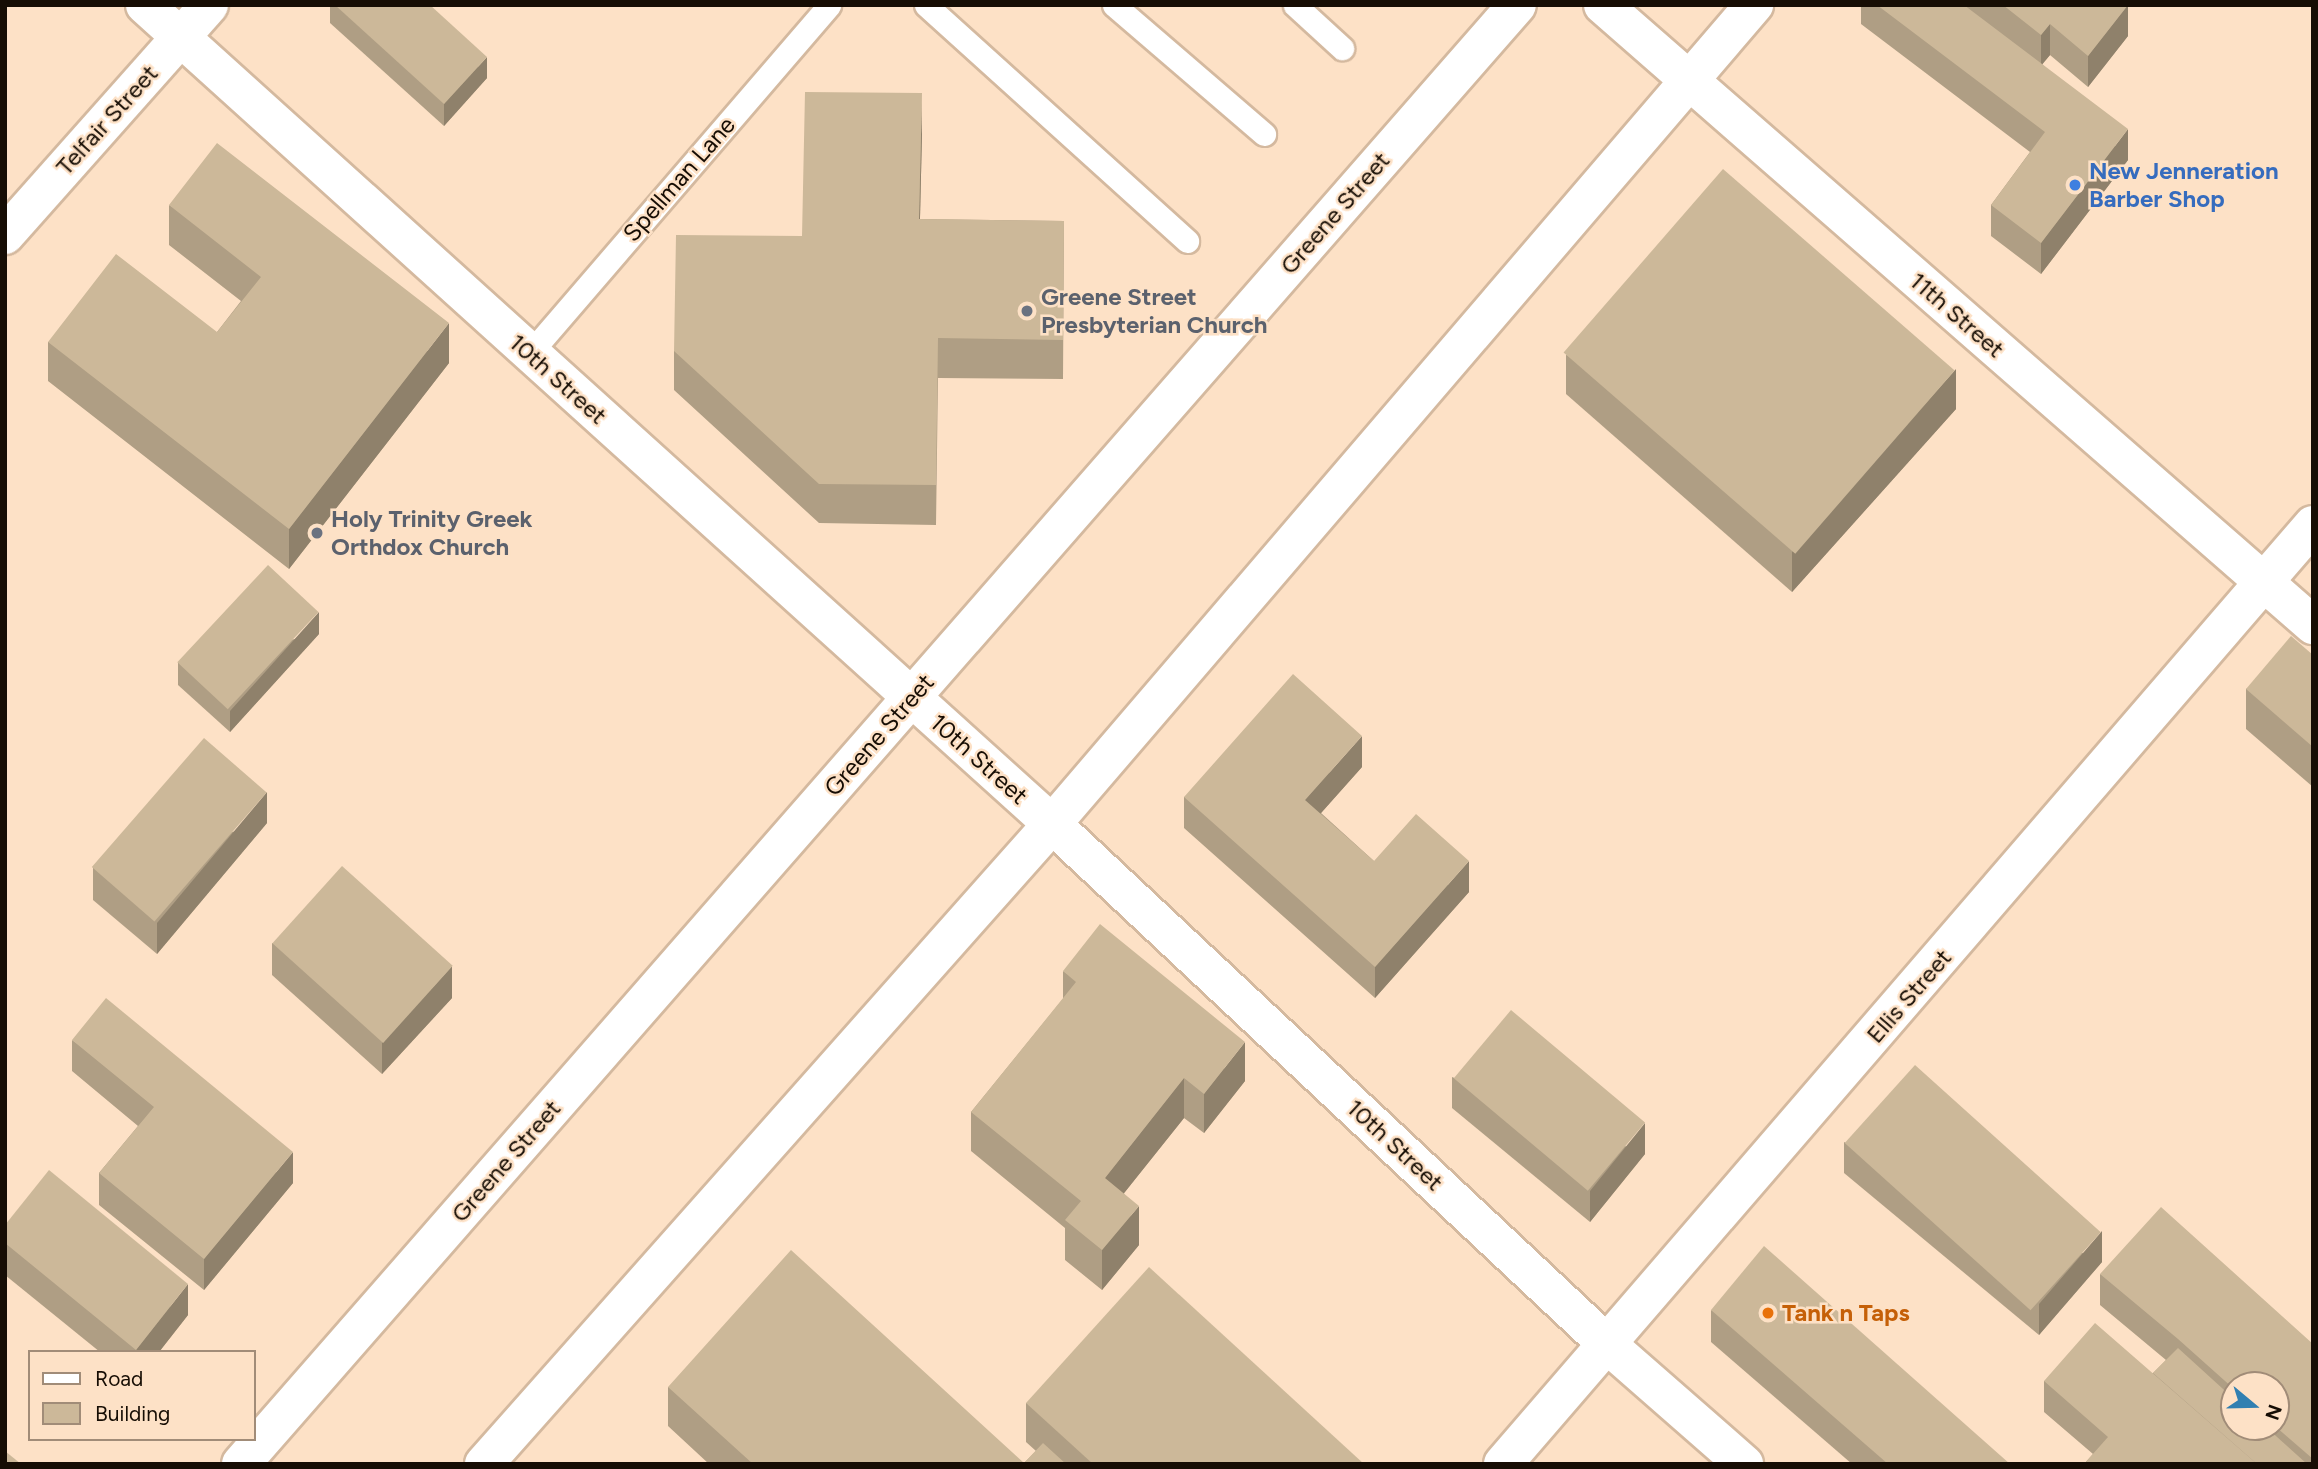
<!DOCTYPE html>
<style>
body{margin:0}
#map{position:relative;width:2318px;height:1469px;overflow:hidden;background:#fde1c6;font-family:Figtree,sans-serif}
div>[style]{position:absolute}
.roads{filter:drop-shadow(2px 0 #d4b99f) drop-shadow(-2px 0 #d4b99f) drop-shadow(0 2px #d4b99f) drop-shadow(0 -2px #d4b99f)}
.lane>*{height:23px;margin:-11.5px;padding:0 11.5px;transform-origin:11.5px;border-radius:11.5px;background:#fff}
.street>*{height:38px;margin:-19px;padding:0 19px;transform-origin:19px;border-radius:19px;background:#fff}
.secondary>*{height:38px;margin:-19px;padding:0 19px;transform-origin:19px;border-radius:19px;background:#fff}
.primary>*{height:38px;margin:-19px;padding:0 19px;transform-origin:19px;border-radius:19px;background:#fff}
.wall>*{inset:0;background:#af9e84}
.shaded-wall>*{inset:0;background:#8f816b}
.building>*{inset:0;background:#ccb899;transform-origin:0 0}
.dots>*{width:19px;height:19px;translate:-50% -50%;box-sizing:border-box;border:4px solid #fde1c6;border-radius:50%}
span{translate:-50% -50%;white-space:nowrap;text-align:center;line-height:1.15;-webkit-text-stroke:5px #fde1c6;paint-order:stroke}
.street-label{font-size:24px;color:#160d04}
.shop-label{font-size:24px;color:#366cbe;font-weight:700}
.left{translate:0 -50%;text-align:left}
.worship-label{font-size:24px;color:#5b616d;font-weight:700}
.food-label{font-size:24px;color:#c56008;font-weight:700}
.frame{position:absolute;inset:0;border:7px solid #160d04;pointer-events:none}
.legend{position:absolute;left:28px;top:1350px;width:228px;height:91px;box-sizing:border-box;background:#fde1c6;border:2px solid #a18c78;margin:0;padding:9px 12px;list-style:none;font-size:21px;color:#160d04}
.legend li{display:flex;align-items:center;gap:14px;height:35px}
.legend b{width:35px;border:2px solid #a18c78}
.north{position:absolute;left:2220px;top:1371px;width:70px;height:70px;box-sizing:border-box;background:#fde1c6;border:2px solid #a18c78;border-radius:50%;rotate:109deg;font-size:19px;font-weight:700;line-height:28px;text-align:center;color:#160d04}
.north::after{content:'';display:block;margin:auto;width:24px;height:32px;background:#317fb1;clip-path:polygon(50% 0,100% 100%,50% 72%,0 100%)}
</style>
<div id="map">
<div class="roads">
<div class="lane">
<div style="left:926px;top:5px;width:352px;rotate:42.1deg"></div>
<div style="left:1114px;top:5px;width:198px;rotate:40.7deg"></div>
<div style="left:1295px;top:5px;width:64px;rotate:42.5deg"></div>
<div style="left:530px;top:353px;width:459px;rotate:-49.3deg"></div>
</div>
<div class="street">
<div style="left:145px;top:5px;width:1222px;rotate:42.08deg"></div>
<div style="left:1052px;top:824px;width:762px;rotate:43.14deg"></div>
<div style="left:1608px;top:1345px;width:181px;rotate:41.2deg"></div>
<div style="left:1503px;top:1464px;width:1240px;rotate:-49.22deg"></div>
</div>
<div class="secondary">
<div style="left:1603px;top:5px;width:943px;rotate:41.13deg"></div>
<div style="left:5px;top:235px;width:307px;rotate:-48.4deg"></div>
</div>
<div class="primary">
<div style="left:241px;top:1464px;width:1938px;rotate:-48.83deg"></div>
<div style="left:484px;top:1464px;width:856px;rotate:-48.41deg"></div>
<div style="left:1052px;top:824px;width:1079px;rotate:-49.4deg"></div>
</div>
</div>
<div class="wall">
<div style="clip-path:polygon(330px 5px,430px 5px,487px 78px,444px 126px,330px 23px)"></div>
<div style="clip-path:polygon(1861px 5px,2128px 5px,2128px 36px,2088px 87px,2050px 55px,2042px 64px,2128px 160px,2041px 274px,1991px 236px,1991px 205px,2030px 152px,1861px 24px)"></div>
<div style="clip-path:polygon(922px 133px,920px 219px,1064px 221px,1063px 379px,938px 378px,936px 525px,819px 523px,674px 390px,674px 351px,802px 236px)"></div>
<div style="clip-path:polygon(169px 205px,449px 363px,289px 569px,48px 381px,48px 342px,217px 332px,241px 301px,169px 245px)"></div>
<div style="clip-path:polygon(1566px 355px,1956px 409px,1792px 592px,1566px 394px)"></div>
<div style="clip-path:polygon(319px 634px,230px 732px,178px 685px,178px 663px)"></div>
<div style="clip-path:polygon(2313px 655px,2313px 787px,2246px 729px,2246px 689px)"></div>
<div style="clip-path:polygon(1362px 767px,1321px 813px,1374px 861px,1469px 892px,1375px 998px,1184px 828px,1184px 797px)"></div>
<div style="clip-path:polygon(267px 823px,157px 954px,93px 900px,93px 868px)"></div>
<div style="clip-path:polygon(272px 943px,452px 998px,382px 1074px,272px 975px)"></div>
<div style="clip-path:polygon(1063px 971px,1245px 1081px,1204px 1133px,1184px 1118px,1124px 1193px,1139px 1245px,1102px 1290px,1065px 1260px,1065px 1228px,971px 1151px,971px 1112px,1063px 999px)"></div>
<div style="clip-path:polygon(72px 1040px,293px 1183px,204px 1290px,99px 1205px,99px 1173px,138px 1126px,72px 1071px)"></div>
<div style="clip-path:polygon(1452px 1077px,1645px 1154px,1590px 1222px,1452px 1108px)"></div>
<div style="clip-path:polygon(1844px 1142px,2102px 1262px,2039px 1335px,1844px 1173px)"></div>
<div style="clip-path:polygon(5px 1225px,188px 1315px,159px 1352px,100px 1352px,5px 1275px)"></div>
<div style="clip-path:polygon(evenodd,2100px 1274px,2313px 1344px,2313px 1464px,2084px 1464px,2093px 1454px,2044px 1412px,2044px 1381px,2153px 1373px,2166px 1360px,2100px 1305px,2100px 1274px,2234px 1385px,2276px 1427px,2234px 1427px,2234px 1385px)"></div>
<div style="clip-path:polygon(1711px 1310px,2010px 1464px,1852px 1464px,1711px 1342px)"></div>
<div style="clip-path:polygon(668px 1387px,1024px 1463px,1036px 1451px,1026px 1442px,1026px 1403px,1364px 1464px,709px 1464px,668px 1426px)"></div>
</div>
<div class="shaded-wall">
<div style="clip-path:polygon(2128px 5px,2128px 36px,2088px 87px,2088px 56px)"></div>
<div style="clip-path:polygon(2050px 24px,2050px 55px,2041px 66px,2041px 35px)"></div>
<div style="clip-path:polygon(487px 57px,487px 78px,444px 126px,444px 104px)"></div>
<div style="clip-path:polygon(922px 93px,922px 133px,919px 259px,919px 219px)"></div>
<div style="clip-path:polygon(2128px 129px,2128px 160px,2041px 274px,2041px 243px)"></div>
<div style="clip-path:polygon(449px 323px,449px 363px,289px 569px,289px 529px)"></div>
<div style="clip-path:polygon(1956px 369px,1956px 409px,1792px 592px,1792px 552px)"></div>
<div style="clip-path:polygon(319px 612px,319px 634px,230px 732px,230px 711px)"></div>
<div style="clip-path:polygon(1362px 736px,1362px 767px,1305px 831px,1305px 800px)"></div>
<div style="clip-path:polygon(267px 792px,267px 823px,157px 954px,157px 923px)"></div>
<div style="clip-path:polygon(1469px 861px,1469px 892px,1375px 998px,1375px 967px)"></div>
<div style="clip-path:polygon(452px 966px,452px 998px,382px 1074px,382px 1043px)"></div>
<div style="clip-path:polygon(1245px 1042px,1245px 1081px,1204px 1133px,1204px 1094px)"></div>
<div style="clip-path:polygon(1184px 1078px,1184px 1118px,1105px 1217px,1105px 1178px)"></div>
<div style="clip-path:polygon(1645px 1123px,1645px 1154px,1590px 1222px,1590px 1191px)"></div>
<div style="clip-path:polygon(293px 1152px,293px 1183px,204px 1290px,204px 1259px)"></div>
<div style="clip-path:polygon(1139px 1206px,1139px 1245px,1102px 1290px,1102px 1250px)"></div>
<div style="clip-path:polygon(2102px 1231px,2102px 1262px,2039px 1335px,2039px 1304px)"></div>
<div style="clip-path:polygon(188px 1284px,188px 1315px,159px 1352px,136px 1352px,136px 1350px)"></div>
</div>
<div class="building">
<div style="clip-path:polygon(335px 5px,430px 5px,487px 57px,444px 104px)"></div>
<div style="clip-path:polygon(1877px 5px,1964px 5px,2128px 129px,2041px 243px,1991px 205px,2045px 132px)"></div>
<div style="clip-path:polygon(2003px 5px,2128px 5px,2088px 56px,2050px 24px,2041px 35px)"></div>
<div style="clip-path:polygon(805px 92px,922px 93px,919px 219px,1064px 221px,1063px 340px,938px 338px,936px 485px,819px 484px,674px 351px,676px 235px,802px 236px)"></div>
<div style="clip-path:polygon(217px 143px,449px 323px,289px 529px,48px 342px,116px 254px,217px 332px,261px 277px,169px 205px)"></div>
<div style="left:1723px;top:169px;width:307px;height:243px;rotate:41deg"></div>
<div style="left:268px;top:565px;width:69px;height:133px;rotate:43deg"></div>
<div style="clip-path:polygon(2291px 636px,2313px 655px,2313px 747px,2246px 689px)"></div>
<div style="clip-path:polygon(1293px 674px,1362px 736px,1305px 800px,1374px 861px,1416px 814px,1469px 861px,1375px 967px,1184px 797px)"></div>
<div style="left:204px;top:738px;width:83px;height:171px;rotate:41deg"></div>
<div style="left:342px;top:866px;width:149px;height:104px;rotate:42deg"></div>
<div style="clip-path:polygon(1100px 924px,1245px 1042px,1204px 1094px,1184px 1078px,1105px 1178px,1139px 1206px,1102px 1250px,1065px 1220px,1081px 1201px,971px 1112px,1076px 982px,1063px 971px)"></div>
<div style="clip-path:polygon(106px 998px,293px 1152px,204px 1259px,99px 1173px,154px 1107px,72px 1040px)"></div>
<div style="left:1511px;top:1010px;width:175px;height:89px;rotate:40deg"></div>
<div style="left:1915px;top:1065px;width:250px;height:105px;rotate:42deg"></div>
<div style="clip-path:polygon(49px 1170px,188px 1284px,136px 1350px,5px 1243px,5px 1225px)"></div>
<div style="clip-path:polygon(2161px 1207px,2313px 1344px,2313px 1459px,2276px 1427px,2276px 1385px,2234px 1385px,2234px 1389px,2178px 1339px,2100px 1274px)"></div>
<div style="clip-path:polygon(1764px 1246px,2010px 1464px,1888px 1464px,1711px 1310px)"></div>
<div style="clip-path:polygon(791px 1250px,1024px 1463px,1043px 1443px,1066px 1464px,753px 1464px,668px 1387px)"></div>
<div style="clip-path:polygon(1149px 1267px,1364px 1464px,1093px 1464px,1026px 1403px)"></div>
<div style="clip-path:polygon(2095px 1323px,2257px 1464px,2084px 1464px,2108px 1437px,2044px 1381px)"></div>
<div style="clip-path:polygon(2178px 1348px,2234px 1399px,2234px 1427px,2266px 1427px,2307px 1464px,2257px 1464px,2153px 1373px)"></div>
<div style="clip-path:polygon(5px 1451px,21px 1464px,5px 1464px)"></div>
</div>
<div class="dots">
<div style="left:2075px;top:185px;background:#3f7fe0"></div>
<div style="left:1027px;top:311px;background:#6b7280"></div>
<div style="left:317px;top:533px;background:#6b7280"></div>
<div style="left:1768px;top:1313px;background:#e8710a"></div>
</div>
<div class="street-label">
<span style="left:107px;top:120px;rotate:-48deg">Telfair Street</span>
<span style="left:679px;top:179px;rotate:-49deg">Spellman Lane</span>
<span style="left:1335px;top:213px;rotate:-49deg">Greene Street</span>
<span style="left:1957px;top:315px;rotate:41deg">11th Street</span>
<span style="left:558px;top:379px;rotate:42deg">10th Street</span>
<span style="left:879px;top:735px;rotate:-49deg">Greene Street</span>
<span style="left:979px;top:759px;rotate:42deg">10th Street</span>
<span style="left:1909px;top:996px;rotate:-49deg">Ellis Street</span>
<span style="left:1395px;top:1145px;rotate:43deg">10th Street</span>
<span style="left:506px;top:1161px;rotate:-49deg">Greene Street</span>
</div>
<div class="shop-label">
<span class="left" style="left:2089px;top:185px">New Jenneration<br>Barber Shop</span>
</div>
<div class="worship-label">
<span class="left" style="left:1041px;top:311px">Greene Street<br>Presbyterian Church</span>
<span class="left" style="left:331px;top:533px">Holy Trinity Greek<br>Orthdox Church</span>
</div>
<div class="food-label">
<span class="left" style="left:1782px;top:1313px">Tank n Taps</span>
</div>
<div class="frame"></div>
<ul class="legend">
<li><b style="height:9px;background:#fff"></b>Road</li>
<li><b style="height:19px;background:#ccb899"></b>Building</li>
</ul>
<div class="north">N</div>
</div>
